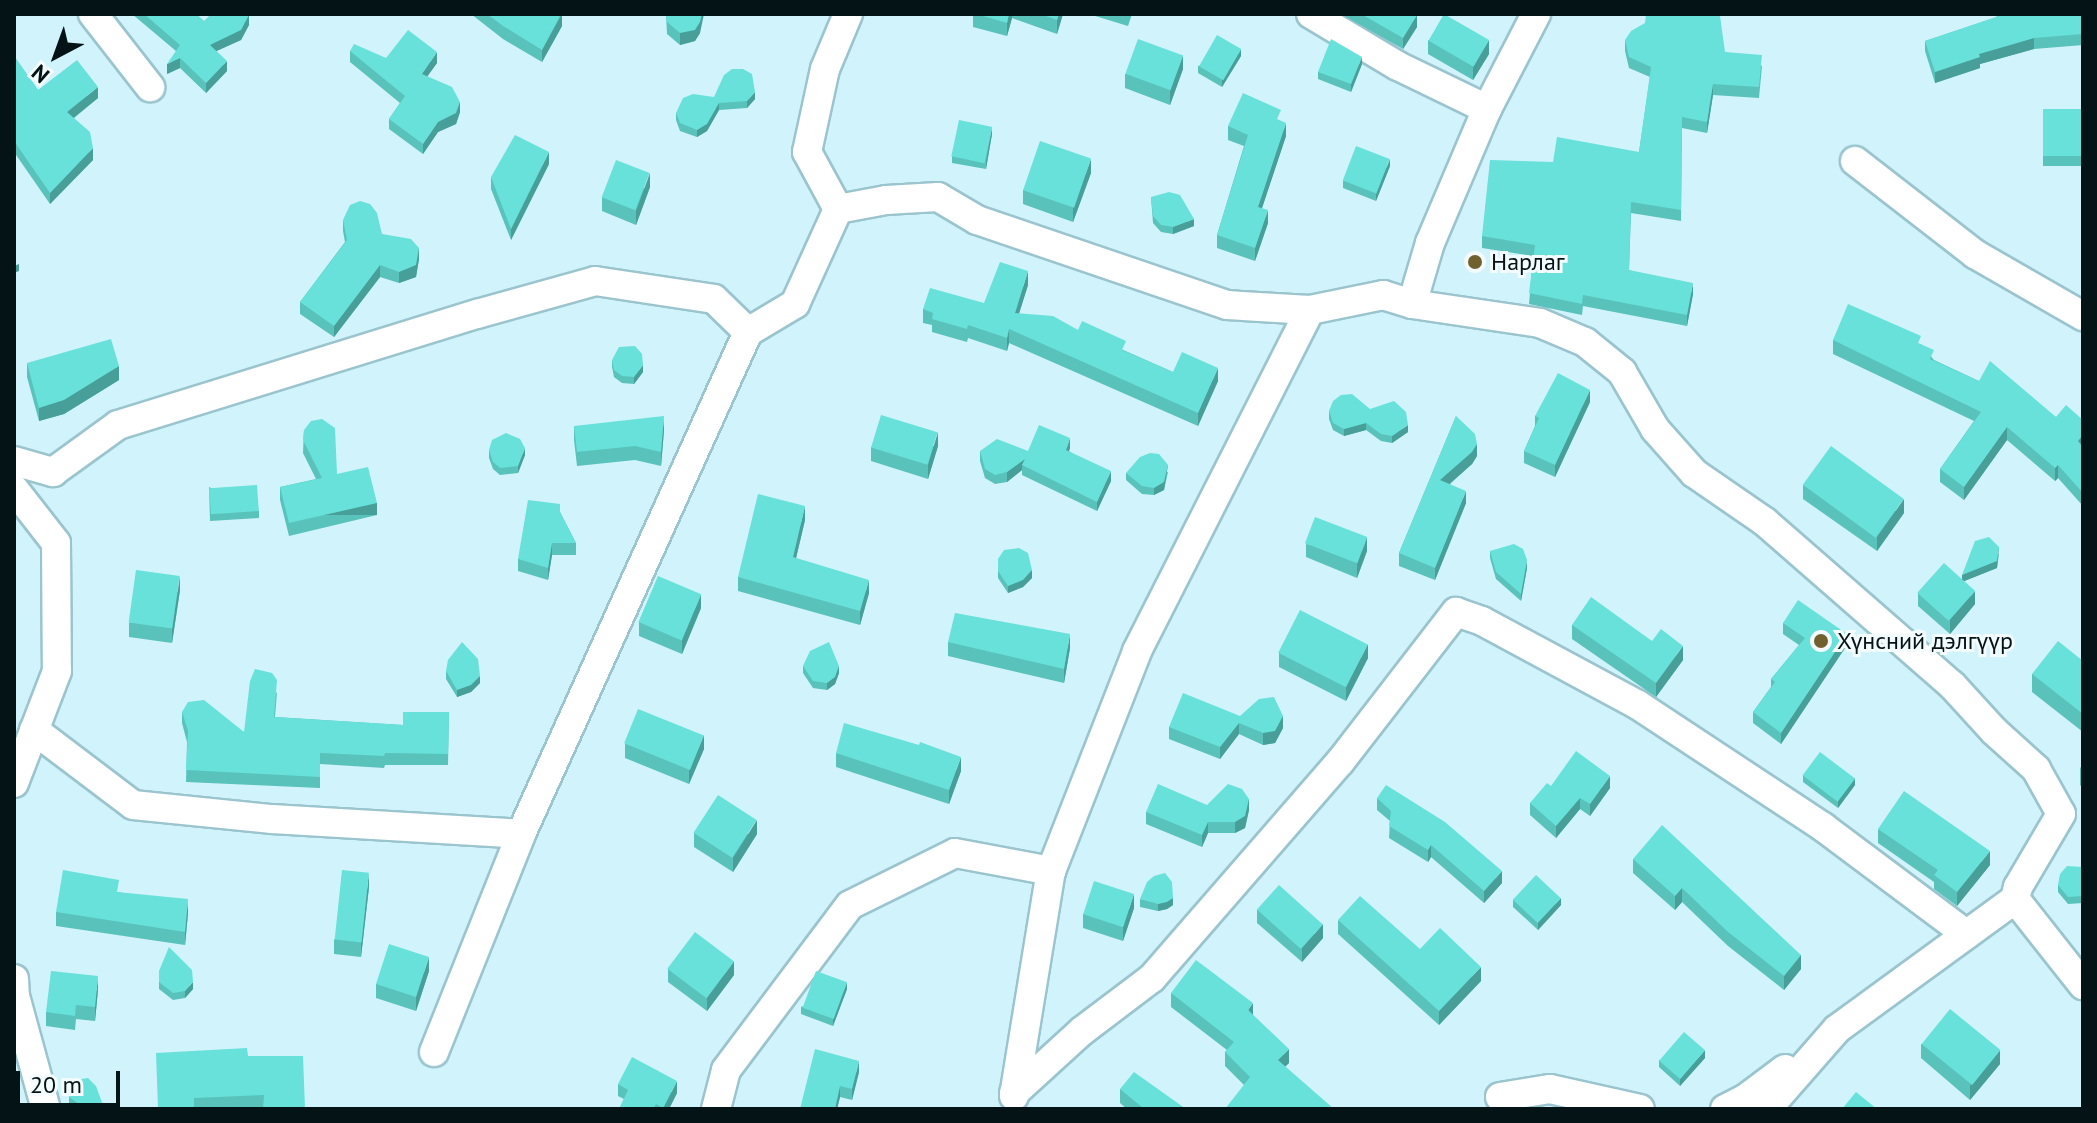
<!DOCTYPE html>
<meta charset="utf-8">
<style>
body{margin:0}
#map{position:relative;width:2097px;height:1123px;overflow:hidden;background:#d1f3fb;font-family:"PT Sans",sans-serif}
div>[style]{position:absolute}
.roads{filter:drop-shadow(2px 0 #9ac4ce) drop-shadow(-2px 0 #9ac4ce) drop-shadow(0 2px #9ac4ce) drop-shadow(0 -2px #9ac4ce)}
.street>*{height:28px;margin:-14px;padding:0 14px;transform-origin:14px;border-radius:14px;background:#fff}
.wall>*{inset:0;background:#59c2bb;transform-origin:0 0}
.shaded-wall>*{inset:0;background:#489e98;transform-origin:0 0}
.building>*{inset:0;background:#67e1d9;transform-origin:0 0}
.dots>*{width:22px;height:22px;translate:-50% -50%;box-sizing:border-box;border:4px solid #f3fbfd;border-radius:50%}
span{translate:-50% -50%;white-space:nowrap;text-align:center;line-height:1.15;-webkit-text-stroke:6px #f3fbfd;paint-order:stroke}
.poi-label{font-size:24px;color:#041316}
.left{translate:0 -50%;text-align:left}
.frame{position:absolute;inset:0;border:16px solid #041316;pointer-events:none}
.north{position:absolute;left:16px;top:16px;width:80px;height:80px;-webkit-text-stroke:6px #f3fbfd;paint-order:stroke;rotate:221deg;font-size:22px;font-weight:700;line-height:32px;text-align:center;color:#041316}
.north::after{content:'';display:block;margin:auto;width:28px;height:36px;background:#041316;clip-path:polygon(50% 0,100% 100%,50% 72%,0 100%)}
.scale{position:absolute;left:16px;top:1071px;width:104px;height:36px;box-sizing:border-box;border:4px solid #041316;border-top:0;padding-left:10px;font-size:24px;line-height:28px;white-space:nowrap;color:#041316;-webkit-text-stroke:6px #f3fbfd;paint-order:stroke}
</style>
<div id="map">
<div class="roads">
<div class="street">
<div style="left:93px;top:14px;width:93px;rotate:52deg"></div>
<div style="left:1311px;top:14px;width:101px;rotate:30.9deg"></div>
<div style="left:1398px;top:66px;width:99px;rotate:25.8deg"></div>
<div style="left:1855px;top:161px;width:152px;rotate:37.8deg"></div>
<div style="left:1975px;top:254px;width:125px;rotate:29.9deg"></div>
<div style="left:838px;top:209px;width:65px;rotate:-118.5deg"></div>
<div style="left:807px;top:152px;width:85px;rotate:-77.8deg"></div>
<div style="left:825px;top:69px;width:60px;rotate:-67.3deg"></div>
<div style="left:1412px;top:304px;width:64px;rotate:-73.6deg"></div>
<div style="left:1430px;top:243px;width:146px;rotate:-67deg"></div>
<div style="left:1487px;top:109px;width:107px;rotate:-62.7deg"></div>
<div style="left:14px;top:461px;width:41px;rotate:15.8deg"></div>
<div style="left:53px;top:472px;width:80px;rotate:-35.9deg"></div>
<div style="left:118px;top:425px;width:376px;rotate:-17.2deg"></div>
<div style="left:477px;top:314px;width:123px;rotate:-15.6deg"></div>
<div style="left:595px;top:281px;width:120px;rotate:8.6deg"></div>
<div style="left:714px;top:299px;width:47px;rotate:44.1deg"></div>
<div style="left:14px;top:489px;width:68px;rotate:52.1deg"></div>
<div style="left:56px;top:543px;width:128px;rotate:89.6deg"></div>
<div style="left:57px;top:671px;width:120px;rotate:111deg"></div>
<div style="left:34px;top:730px;width:124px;rotate:37.1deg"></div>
<div style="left:133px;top:805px;width:140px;rotate:5.8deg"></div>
<div style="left:272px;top:819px;width:249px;rotate:3.4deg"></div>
<div style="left:14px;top:979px;width:17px;rotate:87deg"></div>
<div style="left:15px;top:996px;width:117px;rotate:74.7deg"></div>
<div style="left:434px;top:1052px;width:235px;rotate:-68.2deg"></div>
<div style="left:521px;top:834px;width:551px;rotate:-65.67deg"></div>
<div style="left:748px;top:332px;width:55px;rotate:-30.8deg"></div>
<div style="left:795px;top:304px;width:104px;rotate:-65.6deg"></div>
<div style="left:838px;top:209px;width:49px;rotate:-10.6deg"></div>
<div style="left:886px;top:200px;width:52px;rotate:-3.3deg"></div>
<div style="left:938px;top:197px;width:45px;rotate:30.5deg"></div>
<div style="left:977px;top:220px;width:264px;rotate:18.8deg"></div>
<div style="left:1227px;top:305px;width:83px;rotate:3.4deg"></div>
<div style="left:1310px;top:310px;width:75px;rotate:-11.6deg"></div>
<div style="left:1383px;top:295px;width:30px;rotate:17deg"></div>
<div style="left:1412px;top:304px;width:129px;rotate:8.4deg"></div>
<div style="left:1540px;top:323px;width:49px;rotate:22.9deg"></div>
<div style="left:1585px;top:342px;width:48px;rotate:39deg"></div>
<div style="left:1622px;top:372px;width:66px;rotate:59.9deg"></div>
<div style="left:1655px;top:429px;width:59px;rotate:48.4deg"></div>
<div style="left:1694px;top:473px;width:86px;rotate:34.6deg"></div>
<div style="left:1765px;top:522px;width:248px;rotate:41.1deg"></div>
<div style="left:1952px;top:685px;width:62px;rotate:47.6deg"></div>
<div style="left:1994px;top:731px;width:57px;rotate:42.1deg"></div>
<div style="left:2036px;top:769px;width:51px;rotate:60.9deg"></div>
<div style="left:2061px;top:814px;width:85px;rotate:120.5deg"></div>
<div style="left:2018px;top:887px;width:12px;rotate:104deg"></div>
<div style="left:2015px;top:899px;width:110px;rotate:51.7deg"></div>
<div style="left:1014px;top:1093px;width:92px;rotate:-42.4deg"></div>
<div style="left:1082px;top:1031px;width:88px;rotate:-37.1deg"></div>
<div style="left:1152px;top:978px;width:286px;rotate:-49deg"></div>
<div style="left:1340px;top:762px;width:190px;rotate:-52.3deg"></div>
<div style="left:1456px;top:612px;width:28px;rotate:19deg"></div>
<div style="left:1482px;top:621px;width:177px;rotate:28.3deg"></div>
<div style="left:1638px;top:705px;width:222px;rotate:33.4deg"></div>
<div style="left:1823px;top:827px;width:179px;rotate:36.8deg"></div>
<div style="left:1014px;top:1096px;width:228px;rotate:-80.7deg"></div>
<div style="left:1051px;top:871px;width:236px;rotate:-68.6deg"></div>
<div style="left:1137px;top:651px;width:382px;rotate:-63.1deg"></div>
<div style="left:1500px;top:1097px;width:51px;rotate:-9.1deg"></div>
<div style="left:1550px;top:1089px;width:92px;rotate:12.5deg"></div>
<div style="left:716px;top:1109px;width:40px;rotate:-75.6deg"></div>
<div style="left:726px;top:1070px;width:206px;rotate:-53.1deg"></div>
<div style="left:850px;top:905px;width:117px;rotate:-26.3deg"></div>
<div style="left:955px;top:853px;width:98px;rotate:10.6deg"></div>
<div style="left:1725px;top:1109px;width:22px;rotate:-27deg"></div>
<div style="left:1745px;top:1099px;width:50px;rotate:-36.9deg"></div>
<div style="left:1767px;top:1109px;width:106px;rotate:-48.8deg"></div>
<div style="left:1837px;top:1029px;width:220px;rotate:-36.1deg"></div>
</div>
</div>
<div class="wall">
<div style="clip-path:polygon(132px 14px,196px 14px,204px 21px,249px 25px,241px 40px,216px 51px,227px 71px,206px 93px,180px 68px,167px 74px,176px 51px)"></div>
<div style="clip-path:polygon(471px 14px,562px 14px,562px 26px,542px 62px,503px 39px)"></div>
<div style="clip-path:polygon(666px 14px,700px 33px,695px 41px,680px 45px,667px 34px)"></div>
<div style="clip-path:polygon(973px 14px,1063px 14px,1057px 34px,1012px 18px,1007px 36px,973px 27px)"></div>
<div style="clip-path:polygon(1092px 14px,1132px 14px,1128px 26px,1092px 15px)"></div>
<div style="clip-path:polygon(1341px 14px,1415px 14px,1417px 27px,1403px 49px)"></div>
<div style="clip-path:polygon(1995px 14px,2083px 14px,2083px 45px,2034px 49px,1980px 64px,1980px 68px,1935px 83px,1925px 51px,1925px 41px,1997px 17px)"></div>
<div style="clip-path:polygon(1428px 40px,1489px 54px,1473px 80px,1428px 54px)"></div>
<div style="clip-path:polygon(1625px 40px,1725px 52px,1762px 66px,1759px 98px,1713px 95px,1707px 133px,1682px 128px,1681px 221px,1631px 213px,1629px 270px,1693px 294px,1687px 326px,1583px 306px,1582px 315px,1529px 304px,1533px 256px,1482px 248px,1482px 236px,1553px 162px,1639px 152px,1650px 77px,1629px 68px,1625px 51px)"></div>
<div style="clip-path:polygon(350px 51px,386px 58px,437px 63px,427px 76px,460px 112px,456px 124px,438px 132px,423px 154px,389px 129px,389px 119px,400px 103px,350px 62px)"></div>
<div style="clip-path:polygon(14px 56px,38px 90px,98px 98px,74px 118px,93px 160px,50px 204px,14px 152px)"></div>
<div style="clip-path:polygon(1241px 56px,1222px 87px,1198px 73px,1198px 66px)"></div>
<div style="clip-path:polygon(1362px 64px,1351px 92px,1318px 79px,1318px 72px)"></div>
<div style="clip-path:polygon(1183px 69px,1170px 105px,1125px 88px,1125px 74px)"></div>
<div style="clip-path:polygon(714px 97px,755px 99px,747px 108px,719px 110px,707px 131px,697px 137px,680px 131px,676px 120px,676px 113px)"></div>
<div style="left:2083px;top:109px;width:57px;height:40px;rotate:90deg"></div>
<div style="clip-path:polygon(1281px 121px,1286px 136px,1262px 208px,1268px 223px,1255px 261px,1217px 248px,1217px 235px,1244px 146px,1228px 140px,1228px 126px)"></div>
<div style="clip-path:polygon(992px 134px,986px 169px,952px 163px,952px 156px)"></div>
<div style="clip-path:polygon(549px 164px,511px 240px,491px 189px,491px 177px)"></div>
<div style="clip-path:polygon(1390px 166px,1376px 201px,1343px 188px,1343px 181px)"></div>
<div style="clip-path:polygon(1091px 173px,1073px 222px,1023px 204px,1023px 190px)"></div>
<div style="clip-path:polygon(650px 187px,636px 225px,602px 211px,602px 197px)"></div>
<div style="clip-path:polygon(1151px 197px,1194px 226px,1173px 234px,1161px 232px,1153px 223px)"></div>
<div style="clip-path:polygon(343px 220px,382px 234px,419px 259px,416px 277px,399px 283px,380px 277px,334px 337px,300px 314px,300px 302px,345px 242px,343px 231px)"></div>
<div style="clip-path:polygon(1028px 285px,1019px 314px,1078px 330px,1173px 372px,1218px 381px,1198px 426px,1009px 343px,1007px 351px,968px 338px,967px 342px,932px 332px,932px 325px,923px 323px,923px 309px,984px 303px)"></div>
<div style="clip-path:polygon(1833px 340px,1921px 344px,1934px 360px,2056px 417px,2083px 420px,2083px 506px,2058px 478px,2055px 481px,2007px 440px,1964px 500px,1940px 482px,1940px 469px,1974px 421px,1833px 354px)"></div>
<div style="clip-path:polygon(612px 360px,643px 372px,634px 384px,622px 383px,614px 377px,612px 367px)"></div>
<div style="clip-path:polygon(27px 363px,119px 380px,64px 414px,39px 421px,27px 377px)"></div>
<div style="clip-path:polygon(1590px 402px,1555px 477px,1524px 463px,1524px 451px,1535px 426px,1535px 416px)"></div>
<div style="clip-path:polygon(1370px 409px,1408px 432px,1392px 443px,1381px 441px,1366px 430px,1344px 436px,1333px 430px,1329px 419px,1329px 411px)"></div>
<div style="clip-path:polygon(1456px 416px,1477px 456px,1472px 464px,1450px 484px,1466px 503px,1435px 580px,1399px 566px,1399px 553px)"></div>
<div style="clip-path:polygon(574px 426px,664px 430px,661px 466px,635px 460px,577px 466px,574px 440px)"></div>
<div style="clip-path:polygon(304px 430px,337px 474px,377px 515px,289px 536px,280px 500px,280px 487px,316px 479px,303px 453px)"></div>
<div style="clip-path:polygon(938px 446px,928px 479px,871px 461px,871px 447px)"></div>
<div style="clip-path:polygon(1070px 448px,1069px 451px,1111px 481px,1097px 511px,1022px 475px,1022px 470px,1007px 482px,995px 484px,985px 478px,980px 461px,980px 451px,1028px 451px)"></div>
<div style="clip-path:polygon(489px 450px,525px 455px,518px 473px,500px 475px,493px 469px,489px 458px)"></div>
<div style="clip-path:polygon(1168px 472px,1164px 490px,1154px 495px,1142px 494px,1126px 480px,1126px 473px)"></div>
<div style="clip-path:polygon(1803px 485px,1904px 513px,1877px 551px,1803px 499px)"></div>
<div style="clip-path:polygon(209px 487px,259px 511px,259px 518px,210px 521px)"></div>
<div style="clip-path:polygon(560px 512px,576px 543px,576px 555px,552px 555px,548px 580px,518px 571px,518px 559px)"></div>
<div style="clip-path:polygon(805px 520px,796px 558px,869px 593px,860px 625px,738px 591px,738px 577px)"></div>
<div style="clip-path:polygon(1306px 544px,1367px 551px,1357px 578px,1306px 557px)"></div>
<div style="clip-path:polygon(1490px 551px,1527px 568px,1521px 601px,1496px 579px,1490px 558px)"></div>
<div style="clip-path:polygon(1999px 554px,1997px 568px,1964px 581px,1975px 604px,1950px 634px,1918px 606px,1918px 593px,1962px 579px)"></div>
<div style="clip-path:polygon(998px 559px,1032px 578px,1023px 587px,1008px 593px,998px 578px)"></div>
<div style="clip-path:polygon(180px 590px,172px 643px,129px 637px,129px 623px)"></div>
<div style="clip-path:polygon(701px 608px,682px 654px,639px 636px,639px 622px)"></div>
<div style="clip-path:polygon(1783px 623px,1847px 645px,1781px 744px,1753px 723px,1753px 712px,1771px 687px,1771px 679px,1799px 645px,1783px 634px)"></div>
<div style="clip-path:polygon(1572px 625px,1652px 641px,1683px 660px,1656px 697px,1572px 639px)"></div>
<div style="clip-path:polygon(948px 642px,1070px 648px,1064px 683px,948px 656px)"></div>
<div style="clip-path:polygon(1279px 653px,1368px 658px,1346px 701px,1279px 667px)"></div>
<div style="clip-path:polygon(2083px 661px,2083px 732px,2032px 692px,2032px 674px)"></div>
<div style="clip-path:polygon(803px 666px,839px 673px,835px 684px,827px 690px,813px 688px,803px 673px)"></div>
<div style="clip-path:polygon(446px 671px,480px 683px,471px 692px,457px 697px,446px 679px)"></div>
<div style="clip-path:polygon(277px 692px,275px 717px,403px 725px,449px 712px,448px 765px,385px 765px,384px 768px,320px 764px,320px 788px,186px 782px,187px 742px,182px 723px,182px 712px,244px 732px)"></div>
<div style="clip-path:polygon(1240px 716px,1283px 728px,1275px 743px,1263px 745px,1239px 734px,1220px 759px,1169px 739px,1169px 727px)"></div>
<div style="clip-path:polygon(625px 744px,704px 749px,689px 784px,625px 758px)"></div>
<div style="clip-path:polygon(836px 753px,961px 771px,949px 804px,836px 767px)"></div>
<div style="clip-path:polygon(2080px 767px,2083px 770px,2083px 788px,2080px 785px)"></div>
<div style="clip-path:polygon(1803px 775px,1855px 785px,1838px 808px,1803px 782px)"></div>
<div style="clip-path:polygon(1551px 786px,1610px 788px,1590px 816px,1580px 809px,1556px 838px,1530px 815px,1530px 803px)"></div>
<div style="clip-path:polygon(1377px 798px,1502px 883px,1484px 903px,1431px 857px,1428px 862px,1389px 838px,1390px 821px,1377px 810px)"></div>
<div style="clip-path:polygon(1249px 810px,1245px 828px,1235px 833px,1208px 833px,1202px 847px,1146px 824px,1146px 812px)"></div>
<div style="clip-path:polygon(1878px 829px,1990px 865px,1957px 906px,1934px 889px,1934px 882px,1878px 843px)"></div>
<div style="clip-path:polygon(694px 833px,757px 834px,733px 872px,694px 847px)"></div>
<div style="clip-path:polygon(1633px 859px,1801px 955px,1801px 969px,1784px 990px,1728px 946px,1682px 902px,1675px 910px,1633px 873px)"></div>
<div style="clip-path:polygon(2083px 867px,2083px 903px,2068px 904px,2058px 892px,2058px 885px)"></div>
<div style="clip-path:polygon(369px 887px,361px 957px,334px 954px,334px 940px)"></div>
<div style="clip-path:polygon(119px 892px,188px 913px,185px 945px,56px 926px,56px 912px)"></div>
<div style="clip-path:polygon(1140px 899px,1173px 905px,1167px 909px,1158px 911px,1140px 907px)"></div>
<div style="clip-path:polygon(1513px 900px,1561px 905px,1538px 930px,1513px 907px)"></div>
<div style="clip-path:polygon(1134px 908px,1123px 941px,1083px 928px,1083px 914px)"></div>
<div style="clip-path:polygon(1257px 909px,1323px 938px,1302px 962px,1257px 923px)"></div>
<div style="clip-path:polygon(1338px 920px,1420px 949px,1481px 981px,1439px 1025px,1338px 934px)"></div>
<div style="clip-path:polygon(668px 969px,734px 975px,707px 1011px,668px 982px)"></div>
<div style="clip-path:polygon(159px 971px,193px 989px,185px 998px,173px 1000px,159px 989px)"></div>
<div style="clip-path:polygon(429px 971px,416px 1011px,376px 998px,376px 984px)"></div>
<div style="clip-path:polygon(847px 989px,833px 1026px,801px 1014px,801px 1007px)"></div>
<div style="clip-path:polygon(98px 990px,95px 1021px,76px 1019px,75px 1030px,46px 1026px,46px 1012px)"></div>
<div style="clip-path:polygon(1171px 993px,1253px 1015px,1289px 1063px,1285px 1066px,1244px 1085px,1225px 1066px,1225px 1052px,1227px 1050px,1171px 1007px)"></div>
<div style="clip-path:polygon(1921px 1044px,2000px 1064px,1970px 1100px,1921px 1058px)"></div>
<div style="clip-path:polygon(248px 1056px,305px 1109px,158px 1109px)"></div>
<div style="clip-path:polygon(1705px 1058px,1680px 1086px,1659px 1067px,1659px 1060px)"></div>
<div style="clip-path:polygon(859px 1072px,852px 1100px,840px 1097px,837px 1109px,800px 1109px)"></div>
<div style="clip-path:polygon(618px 1084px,677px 1093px,669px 1109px,619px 1109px,624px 1099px,618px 1096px)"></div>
<div style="clip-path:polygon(69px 1088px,104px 1108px,138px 1109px,69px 1109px)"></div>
<div style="clip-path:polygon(1120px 1089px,1186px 1109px,1127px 1109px,1120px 1103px)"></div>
</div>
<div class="shaded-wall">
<div style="clip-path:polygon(562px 14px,562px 26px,542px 62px,542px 50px)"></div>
<div style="clip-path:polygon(702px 14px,704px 14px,700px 33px,695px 41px,680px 45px,680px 33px)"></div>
<div style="clip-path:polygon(1009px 14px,1012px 14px,1012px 18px,1007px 36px,1007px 23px)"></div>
<div style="clip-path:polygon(1059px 14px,1063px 14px,1057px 34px,1057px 20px)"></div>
<div style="clip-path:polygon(249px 15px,249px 25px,241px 40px,210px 54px,210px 45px)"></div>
<div style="clip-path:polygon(1417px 15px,1417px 27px,1403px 49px,1403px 38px)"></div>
<div style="clip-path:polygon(2034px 38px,2034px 49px,1980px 64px,1980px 68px,1935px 83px,1935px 72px,1979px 54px)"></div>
<div style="clip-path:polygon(1489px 40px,1489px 54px,1473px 80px,1473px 66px)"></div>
<div style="clip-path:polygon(1241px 49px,1241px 56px,1222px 87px,1222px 80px)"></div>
<div style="clip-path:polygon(437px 52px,437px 63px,422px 84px,422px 74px)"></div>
<div style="clip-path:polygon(1183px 55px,1183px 69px,1170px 105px,1170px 91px)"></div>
<div style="clip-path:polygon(1362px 57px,1362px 64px,1351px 92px,1351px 84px)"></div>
<div style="clip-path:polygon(180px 58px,180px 68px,167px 74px,167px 64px)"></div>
<div style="clip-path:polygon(227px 61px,227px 71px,206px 93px,206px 83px)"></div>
<div style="clip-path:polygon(1713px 84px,1713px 95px,1707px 133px,1707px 122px)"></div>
<div style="clip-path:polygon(98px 87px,98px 98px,67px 123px,67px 112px)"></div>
<div style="clip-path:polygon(755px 92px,755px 99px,747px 108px,747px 101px)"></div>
<div style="clip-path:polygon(460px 102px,460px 112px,456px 124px,438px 132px,423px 154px,423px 144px,438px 122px)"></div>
<div style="clip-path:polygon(719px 103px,719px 110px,707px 131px,697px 137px,697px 130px)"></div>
<div style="clip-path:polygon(1286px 123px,1286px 136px,1258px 220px,1258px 207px)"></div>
<div style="clip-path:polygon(992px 127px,992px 134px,986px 169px,986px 162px)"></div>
<div style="clip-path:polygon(93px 148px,93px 160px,50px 204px,50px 193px)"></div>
<div style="clip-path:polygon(549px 152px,549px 164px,511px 240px,511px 229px)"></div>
<div style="clip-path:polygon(1091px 159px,1091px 173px,1073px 222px,1073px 208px)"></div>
<div style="clip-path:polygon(1390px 159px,1390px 166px,1376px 201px,1376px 194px)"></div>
<div style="clip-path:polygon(650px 173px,650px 187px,636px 225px,636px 211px)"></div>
<div style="clip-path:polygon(1268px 210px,1268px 223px,1255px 261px,1255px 248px)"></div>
<div style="clip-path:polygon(1194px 219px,1194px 226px,1173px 234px,1173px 227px)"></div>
<div style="clip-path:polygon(419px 248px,419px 259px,416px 277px,399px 283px,399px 272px)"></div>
<div style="clip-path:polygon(19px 264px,19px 271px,14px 273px,14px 266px)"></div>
<div style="clip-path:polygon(380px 265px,380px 277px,334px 337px,334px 326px)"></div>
<div style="clip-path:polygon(1028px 271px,1028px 285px,1015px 326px,1015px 313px)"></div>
<div style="clip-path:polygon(1693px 283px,1693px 294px,1687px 326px,1687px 315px)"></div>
<div style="clip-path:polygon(1009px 329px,1009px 343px,1007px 351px,1007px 338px)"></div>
<div style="clip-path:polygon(643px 365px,643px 372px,634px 384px,634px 377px)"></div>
<div style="clip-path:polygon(119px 366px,119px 380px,64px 414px,39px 421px,39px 408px)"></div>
<div style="clip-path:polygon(1218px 368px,1218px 381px,1198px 426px,1198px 413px)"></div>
<div style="clip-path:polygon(1590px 390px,1590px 402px,1555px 477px,1555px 465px)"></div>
<div style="clip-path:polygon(664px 416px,664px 430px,661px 466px,661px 452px)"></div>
<div style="clip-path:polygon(1366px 423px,1366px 430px,1344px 436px,1344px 429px)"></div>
<div style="clip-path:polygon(1408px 425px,1408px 432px,1392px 443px,1392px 436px)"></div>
<div style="clip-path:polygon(2007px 427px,2007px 440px,1964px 500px,1964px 487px)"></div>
<div style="clip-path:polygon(938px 432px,938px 446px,928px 479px,928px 465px)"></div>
<div style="clip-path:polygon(2083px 435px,2083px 448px,2078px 441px)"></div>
<div style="clip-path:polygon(1070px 438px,1070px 448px,1066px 459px,1066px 450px)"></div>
<div style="clip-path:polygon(1477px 444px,1477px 456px,1472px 464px,1440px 492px,1440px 480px)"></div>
<div style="clip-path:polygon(525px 448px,525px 455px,518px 473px,518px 466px)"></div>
<div style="clip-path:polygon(1025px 459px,1022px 465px,1022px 470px,1007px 482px,1007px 472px)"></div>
<div style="clip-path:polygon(1168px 465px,1164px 490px,1154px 495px,1154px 488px)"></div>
<div style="clip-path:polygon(2058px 465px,2058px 478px,2055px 481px,2055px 468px)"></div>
<div style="clip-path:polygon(1111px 471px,1111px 481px,1097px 511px,1097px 502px)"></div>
<div style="clip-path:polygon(1466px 491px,1466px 503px,1435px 580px,1435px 568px)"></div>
<div style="clip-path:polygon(1904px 499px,1904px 513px,1877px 551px,1877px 537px)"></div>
<div style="left:377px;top:503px;width:12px;height:90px;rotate:90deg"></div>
<div style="clip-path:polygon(805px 506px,805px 520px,793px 571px,793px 557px)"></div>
<div style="clip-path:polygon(1367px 537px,1367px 551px,1357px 578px,1357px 564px)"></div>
<div style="clip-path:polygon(552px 543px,552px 555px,548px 580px,548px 568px)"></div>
<div style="clip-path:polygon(1999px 547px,1997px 568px,1962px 582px,1962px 575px)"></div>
<div style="clip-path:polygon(1527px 560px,1527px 568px,1521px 601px,1521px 594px)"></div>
<div style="clip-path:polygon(1032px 570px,1032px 578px,1023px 587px,1008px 593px,1008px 586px)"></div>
<div style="clip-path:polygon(180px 576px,180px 590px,172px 643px,172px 629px)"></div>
<div style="clip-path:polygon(869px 580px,869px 593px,860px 625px,860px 611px)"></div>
<div style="clip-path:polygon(1975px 591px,1975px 604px,1950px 634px,1950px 620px)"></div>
<div style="clip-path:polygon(701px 594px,701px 608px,682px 654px,682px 640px)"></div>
<div style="clip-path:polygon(1070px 634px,1070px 648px,1064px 683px,1064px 669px)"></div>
<div style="clip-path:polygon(1847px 634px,1847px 645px,1781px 744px,1781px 733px)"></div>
<div style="clip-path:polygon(1368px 644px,1368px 658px,1346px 701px,1346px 687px)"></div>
<div style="clip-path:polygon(1683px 646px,1683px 660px,1656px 697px,1656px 683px)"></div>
<div style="clip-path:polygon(839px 666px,839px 673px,835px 684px,827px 690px,827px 683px)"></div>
<div style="clip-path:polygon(480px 676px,480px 683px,471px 692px,457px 697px,457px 690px)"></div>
<div style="clip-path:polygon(1283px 716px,1283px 728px,1275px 743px,1263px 745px,1263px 733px)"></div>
<div style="clip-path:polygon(1239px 723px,1239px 734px,1220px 759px,1220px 747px)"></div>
<div style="clip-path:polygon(704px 735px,704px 749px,689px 784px,689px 771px)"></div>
<div style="clip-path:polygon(961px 757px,961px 771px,949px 804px,949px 790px)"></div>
<div style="clip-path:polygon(1610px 776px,1610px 788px,1590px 816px,1590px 804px)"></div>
<div style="clip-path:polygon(1855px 778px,1855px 785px,1838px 808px,1838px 800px)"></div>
<div style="clip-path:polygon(1580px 798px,1580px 809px,1556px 838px,1556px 826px)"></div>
<div style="clip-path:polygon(1249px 799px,1249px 810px,1245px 828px,1235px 833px,1235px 822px)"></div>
<div style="clip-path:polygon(757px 820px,757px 834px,733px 872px,733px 858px)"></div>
<div style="clip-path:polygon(1208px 822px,1208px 833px,1202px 847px,1202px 835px)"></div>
<div style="clip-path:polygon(1431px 845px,1431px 857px,1428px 862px,1428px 850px)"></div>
<div style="clip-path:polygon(1990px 851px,1990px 865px,1957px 906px,1957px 892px)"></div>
<div style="clip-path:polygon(1502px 871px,1502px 883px,1484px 903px,1484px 891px)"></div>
<div style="clip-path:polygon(369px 873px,369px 887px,361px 957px,361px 944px)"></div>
<div style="clip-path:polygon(1682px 888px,1682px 902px,1675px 910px,1675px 896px)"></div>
<div style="clip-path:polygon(1134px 894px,1134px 908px,1123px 941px,1123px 927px)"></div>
<div style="clip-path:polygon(1173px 898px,1173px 905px,1167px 909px,1158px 911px,1158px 904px)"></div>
<div style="clip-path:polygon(1561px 898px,1561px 905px,1538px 930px,1538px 922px)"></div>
<div style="clip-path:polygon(188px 899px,188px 913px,185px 945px,185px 932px)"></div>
<div style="clip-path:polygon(1323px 924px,1323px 938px,1302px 962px,1302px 948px)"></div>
<div style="clip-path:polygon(1801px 955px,1801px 969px,1784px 990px,1784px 976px)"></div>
<div style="clip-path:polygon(429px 957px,429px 971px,416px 1011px,416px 997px)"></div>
<div style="clip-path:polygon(734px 961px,734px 975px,707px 1011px,707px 998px)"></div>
<div style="clip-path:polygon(1481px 967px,1481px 981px,1439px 1025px,1439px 1011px)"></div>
<div style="clip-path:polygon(98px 976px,98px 990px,95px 1021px,95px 1007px)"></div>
<div style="clip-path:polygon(193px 982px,193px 989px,185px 998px,185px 991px)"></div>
<div style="clip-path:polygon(847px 982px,847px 989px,833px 1026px,833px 1019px)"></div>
<div style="clip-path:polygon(1253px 1003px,1253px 1017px,1248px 1010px)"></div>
<div style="clip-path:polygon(1289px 1049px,1289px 1063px,1278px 1074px,1278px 1060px)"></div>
<div style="clip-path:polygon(1705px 1050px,1705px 1058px,1680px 1086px,1680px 1079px)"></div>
<div style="clip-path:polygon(2000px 1050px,2000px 1064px,1970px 1100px,1970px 1086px)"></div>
<div style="clip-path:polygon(859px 1061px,859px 1072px,852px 1100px,852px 1089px)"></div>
<div style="clip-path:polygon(677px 1081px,677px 1093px,669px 1109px,663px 1109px)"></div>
<div style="clip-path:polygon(840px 1086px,840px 1097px,837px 1109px,835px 1109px)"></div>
</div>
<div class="building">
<div style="clip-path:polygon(144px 14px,196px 14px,204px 21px,211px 14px,248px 14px,249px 15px,241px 30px,210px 45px,227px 61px,206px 83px,180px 58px,167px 64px,180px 45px)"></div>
<div style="clip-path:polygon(487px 14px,561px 14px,542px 50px,503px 26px)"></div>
<div style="clip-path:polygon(666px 14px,702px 14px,700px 22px,695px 30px,680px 33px,667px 22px)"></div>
<div style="clip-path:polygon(976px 14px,1009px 14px,1007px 23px)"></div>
<div style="clip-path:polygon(1040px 14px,1059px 14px,1057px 20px)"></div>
<div style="clip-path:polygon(1361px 14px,1415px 14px,1417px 15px,1403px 38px)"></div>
<div style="left:1444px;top:14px;width:52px;height:31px;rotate:30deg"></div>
<div style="clip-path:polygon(1646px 14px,1719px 14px,1720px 16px,1725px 52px,1762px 55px,1759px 87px,1713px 84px,1707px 122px,1682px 117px,1681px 210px,1631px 202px,1629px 270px,1693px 283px,1687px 315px,1583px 295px,1582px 304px,1529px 293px,1535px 245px,1482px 236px,1490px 160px,1553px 162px,1557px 137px,1639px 152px,1651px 67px,1629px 57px,1625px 40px,1631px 31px,1645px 23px)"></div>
<div style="clip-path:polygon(2002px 14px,2083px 14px,2083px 34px,2034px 38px,1979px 54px,1980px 57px,1935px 72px,1925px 41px,2002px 15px)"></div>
<div style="clip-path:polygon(408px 30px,437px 52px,422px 74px,452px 87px,460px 102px,456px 113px,438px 122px,423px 144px,389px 119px,405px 96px,350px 51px,354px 44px,386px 58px)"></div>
<div style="left:1217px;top:35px;width:28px;height:36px;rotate:30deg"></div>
<div style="left:1138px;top:39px;width:48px;height:37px;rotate:20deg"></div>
<div style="clip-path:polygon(1331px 39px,1362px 57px,1351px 84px,1318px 72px)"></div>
<div style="clip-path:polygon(14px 56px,38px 90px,77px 60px,98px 87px,67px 112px,90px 132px,93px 148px,50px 193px,14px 141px)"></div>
<div style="clip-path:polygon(732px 69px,743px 69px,752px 74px,755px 92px,747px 101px,719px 103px,707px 124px,697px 130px,680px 123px,676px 113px,683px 98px,693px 94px,714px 97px,724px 75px)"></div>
<div style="clip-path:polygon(1243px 93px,1281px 110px,1277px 119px,1286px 123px,1258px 207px,1268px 210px,1255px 248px,1217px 235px,1248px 135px,1228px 126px)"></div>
<div style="left:2083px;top:109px;width:47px;height:40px;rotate:90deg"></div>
<div style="left:959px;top:120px;width:34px;height:37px;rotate:12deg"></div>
<div style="clip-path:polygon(515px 135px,549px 152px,511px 229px,491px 177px)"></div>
<div style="left:1040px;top:141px;width:54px;height:52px;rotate:19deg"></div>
<div style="left:1356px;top:146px;width:36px;height:37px;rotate:21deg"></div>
<div style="left:616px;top:160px;width:36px;height:40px;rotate:21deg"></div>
<div style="clip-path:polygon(1169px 192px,1180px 195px,1194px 219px,1173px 227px,1161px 225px,1153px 216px,1151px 197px)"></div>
<div style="clip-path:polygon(360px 201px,370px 204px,377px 213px,382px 234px,411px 239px,419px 248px,416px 265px,399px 272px,380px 265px,334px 326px,300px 302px,347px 240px,343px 220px,350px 205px)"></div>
<div style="clip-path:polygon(1000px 262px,1028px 271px,1015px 313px,1053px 316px,1078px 330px,1082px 321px,1126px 341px,1122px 350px,1173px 372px,1182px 352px,1218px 368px,1198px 413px,1009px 329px,1007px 338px,968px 325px,967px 329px,932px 319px,933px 313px,923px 309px,930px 288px,984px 303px)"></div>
<div style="clip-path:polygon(1848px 304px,1921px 336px,1918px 343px,1934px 350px,1930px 359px,1979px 381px,1990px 361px,2056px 417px,2066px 405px,2083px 420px,2083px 435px,2078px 441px,2083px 447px,2083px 493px,2058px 465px,2055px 468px,2007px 427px,1964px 487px,1940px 469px,1981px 412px,1833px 340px)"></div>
<div style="clip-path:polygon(111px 339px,119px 366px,64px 400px,39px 408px,27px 363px)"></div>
<div style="clip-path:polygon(635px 346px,642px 354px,643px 365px,634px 377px,622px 376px,614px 370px,612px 360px,619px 347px)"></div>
<div style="clip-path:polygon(1558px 373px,1590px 390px,1555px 465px,1524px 451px,1539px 418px,1535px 416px)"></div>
<div style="clip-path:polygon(1352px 394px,1370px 409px,1394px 401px,1406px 412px,1408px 425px,1392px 436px,1381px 434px,1366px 423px,1344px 429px,1333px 423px,1329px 411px,1333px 401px,1341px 395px)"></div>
<div style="left:881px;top:415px;width:59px;height:34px;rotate:17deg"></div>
<div style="clip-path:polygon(664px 416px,661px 452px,635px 446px,577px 452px,574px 426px)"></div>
<div style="clip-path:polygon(1456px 416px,1475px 434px,1477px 444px,1472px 452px,1440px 480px,1466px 491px,1435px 568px,1399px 553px)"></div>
<div style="clip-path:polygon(322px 419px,335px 428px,337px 474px,368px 467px,377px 503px,289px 523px,280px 487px,322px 478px,303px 440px,304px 430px,311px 421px)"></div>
<div style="clip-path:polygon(1039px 425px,1070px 438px,1066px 450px,1111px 471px,1097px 502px,1022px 465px,1025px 459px,1007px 472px,995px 475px,985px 469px,980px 451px,997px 439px,1028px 451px)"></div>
<div style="clip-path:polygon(506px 433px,520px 439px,525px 448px,518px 466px,500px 468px,493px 462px,489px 450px,492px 440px)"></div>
<div style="left:1831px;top:446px;width:90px;height:48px;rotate:36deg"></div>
<div style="clip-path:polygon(1150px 453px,1159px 454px,1168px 465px,1164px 482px,1154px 488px,1142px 486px,1126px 473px,1140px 457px)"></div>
<div style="left:257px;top:485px;width:26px;height:48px;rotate:86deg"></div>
<div style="clip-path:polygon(758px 494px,805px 506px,793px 557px,869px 580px,860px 611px,738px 577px)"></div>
<div style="clip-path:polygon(528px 500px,560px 504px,560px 512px,576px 543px,552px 543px,548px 568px,518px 559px)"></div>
<div style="left:1315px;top:517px;width:56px;height:28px;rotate:21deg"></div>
<div style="clip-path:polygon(1989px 537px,1999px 547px,1997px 561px,1962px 575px,1975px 541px)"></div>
<div style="clip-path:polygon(1514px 544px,1523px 549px,1527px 560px,1521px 594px,1496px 572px,1490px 551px)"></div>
<div style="clip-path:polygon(1019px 548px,1028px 553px,1032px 570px,1023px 580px,1008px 586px,998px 571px,998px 559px,1004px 550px)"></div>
<div style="left:1944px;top:563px;width:42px;height:40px;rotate:42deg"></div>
<div style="left:136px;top:570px;width:44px;height:53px;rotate:8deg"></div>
<div style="left:658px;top:576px;width:47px;height:50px;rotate:23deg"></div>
<div style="clip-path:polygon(1591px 597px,1652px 641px,1661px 629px,1683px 646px,1656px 683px,1572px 625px)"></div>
<div style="clip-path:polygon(1798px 600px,1847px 634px,1781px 733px,1753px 712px,1775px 682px,1771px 679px,1805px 638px,1783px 623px)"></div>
<div style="left:1300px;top:610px;width:76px;height:48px;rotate:27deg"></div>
<div style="clip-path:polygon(955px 613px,1070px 634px,1064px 669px,948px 642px)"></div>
<div style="clip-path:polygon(2058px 641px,2083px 661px,2083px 714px,2032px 674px)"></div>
<div style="clip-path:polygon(462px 642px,478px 659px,480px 676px,471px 685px,457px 690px,446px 671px,448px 660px)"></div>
<div style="clip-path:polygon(829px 642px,839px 666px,835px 677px,827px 683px,813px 681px,803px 666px,810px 651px)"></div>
<div style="clip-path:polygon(255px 669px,272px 673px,277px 680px,274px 717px,403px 725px,403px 712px,449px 712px,448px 754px,385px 753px,384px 756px,320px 753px,320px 777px,186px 770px,188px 731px,182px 712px,188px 702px,204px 700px,244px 732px,250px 681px)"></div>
<div style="clip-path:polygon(1183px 693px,1240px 716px,1259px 699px,1274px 697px,1283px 716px,1275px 731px,1263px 733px,1239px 723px,1220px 747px,1169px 727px)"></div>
<div style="left:638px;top:709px;width:71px;height:37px;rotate:22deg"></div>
<div style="clip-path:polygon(844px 723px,919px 745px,920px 742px,961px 757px,949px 790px,836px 753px)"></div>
<div style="clip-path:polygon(1576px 751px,1610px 776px,1590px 804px,1580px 798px,1556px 826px,1530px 803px,1547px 783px,1551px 786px)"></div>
<div style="left:1820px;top:752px;width:44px;height:29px;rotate:37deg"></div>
<div style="clip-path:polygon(1158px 784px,1207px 805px,1228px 784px,1242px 789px,1249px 799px,1245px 816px,1235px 822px,1208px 822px,1202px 835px,1146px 812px)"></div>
<div style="clip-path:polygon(1386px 785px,1445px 822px,1502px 871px,1484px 891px,1431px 845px,1428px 850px,1389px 826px,1391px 811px,1377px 798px)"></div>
<div style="clip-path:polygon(1904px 791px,1990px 851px,1957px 892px,1934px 875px,1938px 870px,1878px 829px)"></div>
<div style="left:718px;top:795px;width:46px;height:45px;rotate:33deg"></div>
<div style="clip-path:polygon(1662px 825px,1801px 955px,1784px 976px,1728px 932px,1682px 888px,1675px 896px,1633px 859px)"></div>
<div style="clip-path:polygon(2067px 866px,2083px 867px,2083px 896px,2068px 897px,2058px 885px,2060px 874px)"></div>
<div style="clip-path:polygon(63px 870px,119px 880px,117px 892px,188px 899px,185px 932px,56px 912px)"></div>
<div style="left:342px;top:870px;width:27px;height:70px;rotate:6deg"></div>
<div style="clip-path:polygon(1165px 873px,1172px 882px,1173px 898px,1167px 902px,1158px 904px,1140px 899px,1147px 882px,1154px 876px)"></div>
<div style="left:1536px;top:875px;width:34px;height:34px;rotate:43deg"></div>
<div style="left:1094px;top:881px;width:42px;height:35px;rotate:18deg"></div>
<div style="left:1279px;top:885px;width:59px;height:33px;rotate:42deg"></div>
<div style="clip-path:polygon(1360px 896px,1420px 949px,1440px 928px,1481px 967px,1439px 1011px,1338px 920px)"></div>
<div style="left:695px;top:932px;width:49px;height:46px;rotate:37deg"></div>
<div style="left:389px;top:944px;width:42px;height:42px;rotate:18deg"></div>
<div style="clip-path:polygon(169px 947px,192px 970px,193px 982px,185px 991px,173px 993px,159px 982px,159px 971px)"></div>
<div style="clip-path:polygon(1196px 960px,1253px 1003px,1248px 1010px,1289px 1049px,1278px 1060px,1334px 1109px,1225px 1109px,1250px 1077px,1225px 1052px,1234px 1042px,1171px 993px)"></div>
<div style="clip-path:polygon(51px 971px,98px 976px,95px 1007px,76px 1005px,75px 1016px,46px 1012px)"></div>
<div style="left:816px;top:971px;width:33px;height:39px;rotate:20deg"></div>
<div style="left:1950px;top:1009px;width:65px;height:45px;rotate:39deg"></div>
<div style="left:1684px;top:1032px;width:28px;height:38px;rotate:41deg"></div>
<div style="clip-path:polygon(247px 1048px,248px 1056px,303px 1056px,305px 1109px,263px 1109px,264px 1095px,194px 1098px,194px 1109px,158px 1109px,156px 1053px)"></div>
<div style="clip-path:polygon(815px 1049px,859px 1061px,852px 1089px,840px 1086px,835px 1109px,800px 1109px)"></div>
<div style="clip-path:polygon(632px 1057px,677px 1081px,663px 1108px,656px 1104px,653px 1109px,619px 1109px,628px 1090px,618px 1084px)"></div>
<div style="clip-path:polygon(1134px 1072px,1186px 1109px,1143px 1109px,1143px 1108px,1120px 1089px)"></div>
<div style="clip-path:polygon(88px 1078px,96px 1086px,104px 1108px,138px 1109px,86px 1109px,69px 1097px,69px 1088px,75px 1080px)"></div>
<div style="clip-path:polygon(1856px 1092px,1877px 1109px,1842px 1109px)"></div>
</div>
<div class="dots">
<div style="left:1475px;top:262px;background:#70612e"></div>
<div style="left:1821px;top:641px;background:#70612e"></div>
</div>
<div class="poi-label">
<span class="left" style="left:1491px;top:262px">Нарлаг</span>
<span class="left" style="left:1837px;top:641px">Хүнсний дэлгүүр</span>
</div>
<div class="frame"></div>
<div class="north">N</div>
<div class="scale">20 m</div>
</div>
